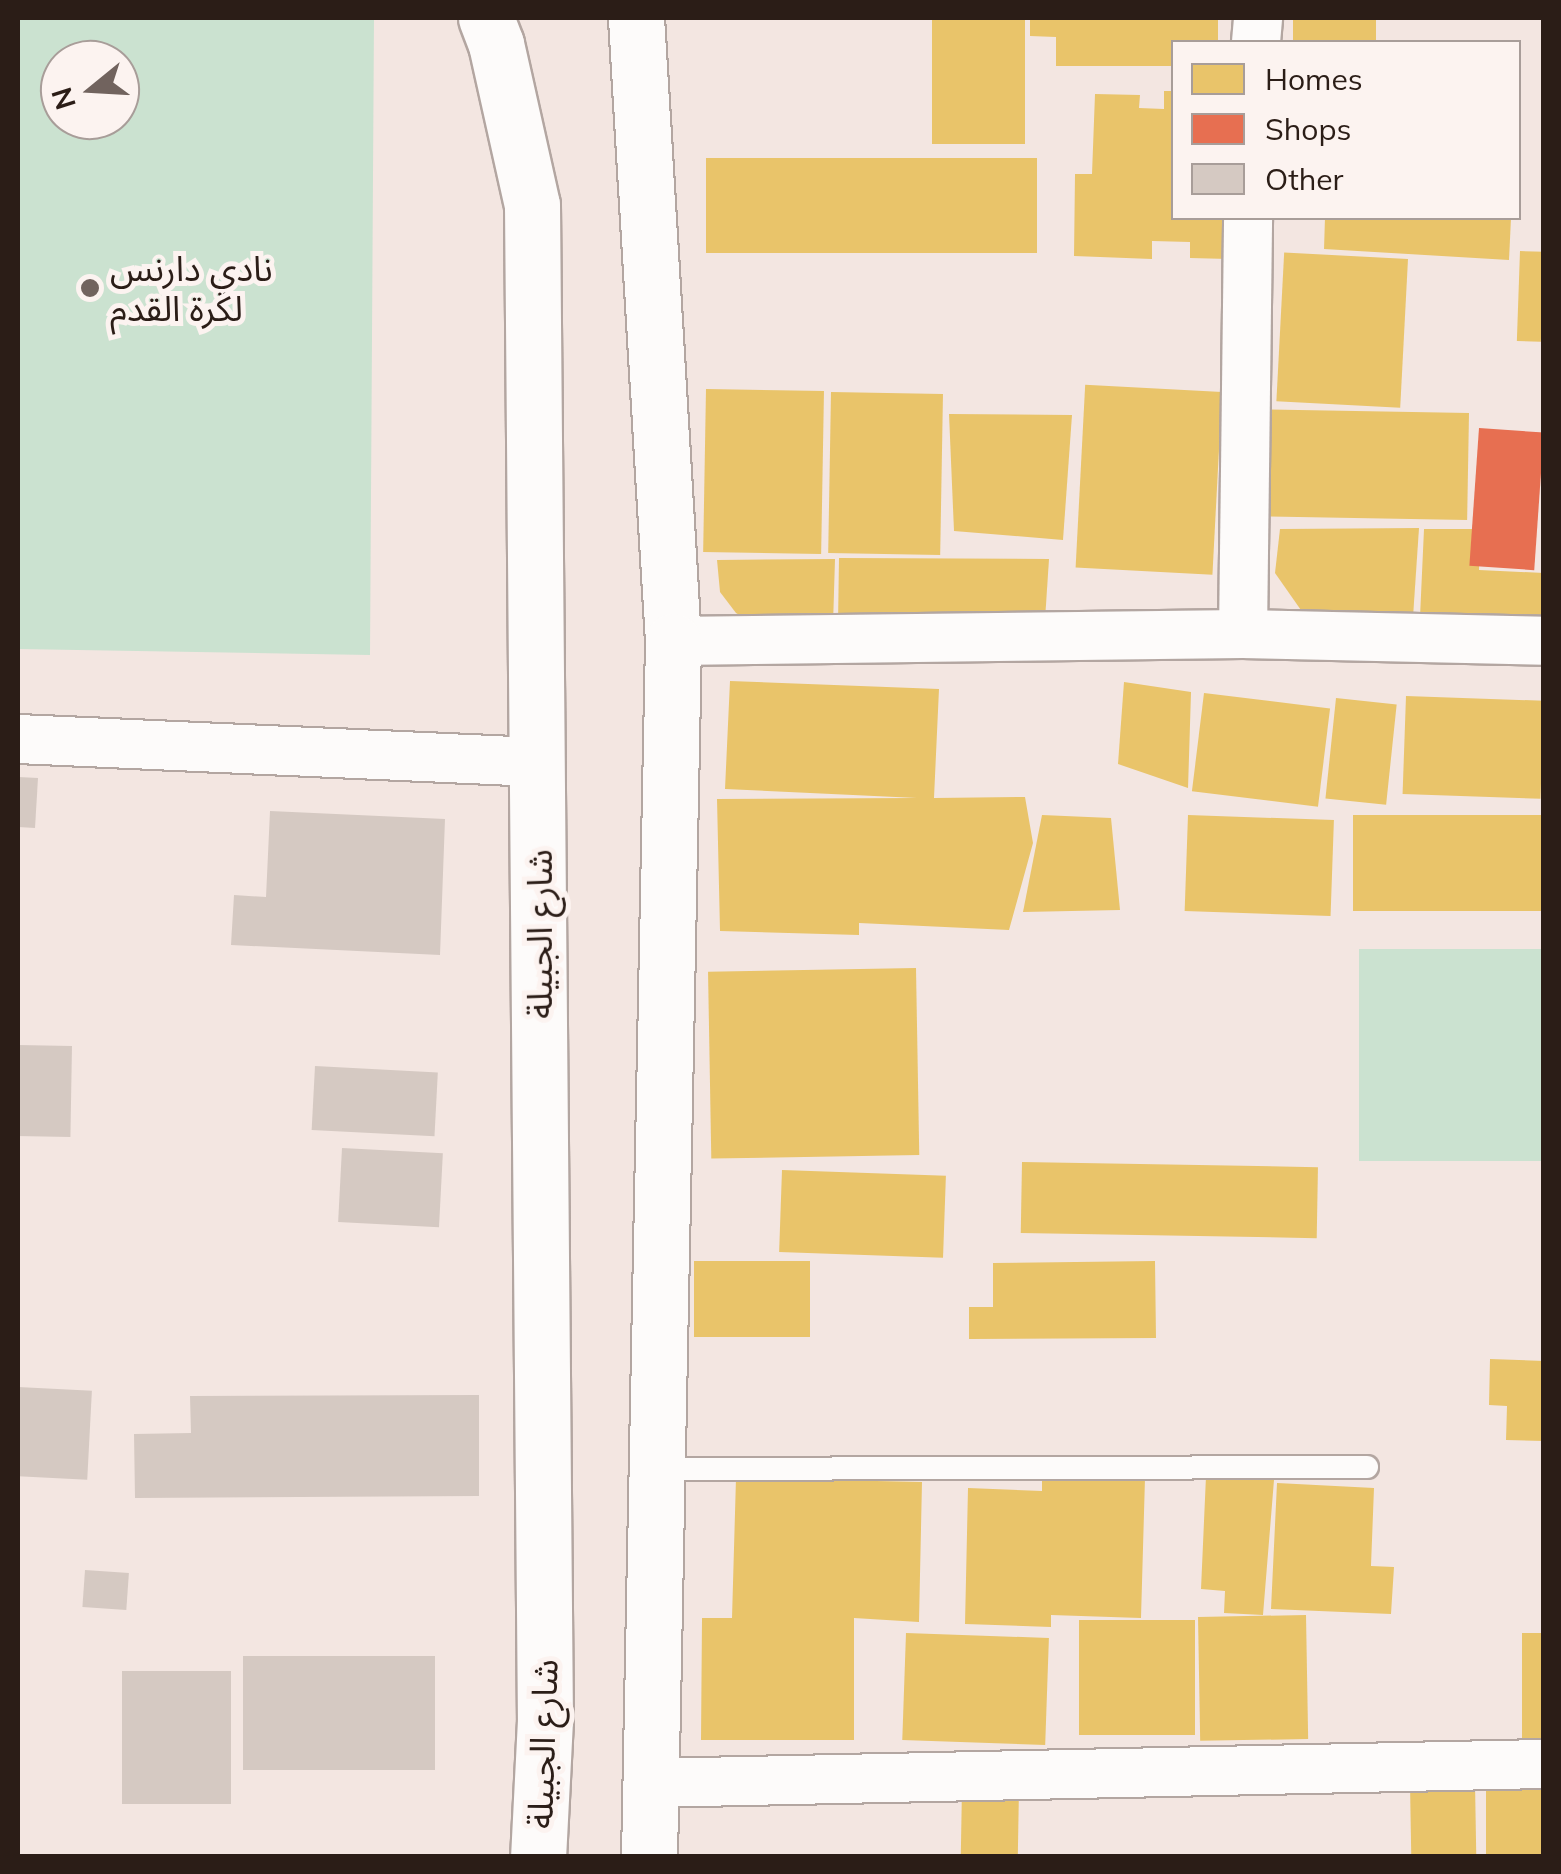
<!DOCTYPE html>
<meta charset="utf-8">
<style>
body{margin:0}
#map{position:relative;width:1561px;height:1874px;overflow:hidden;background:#f3e6e1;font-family:Mulish,"Noto Sans Arabic",sans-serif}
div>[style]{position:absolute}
.green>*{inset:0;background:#cbe2d0;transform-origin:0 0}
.homes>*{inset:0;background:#e9c46a;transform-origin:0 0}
.shops>*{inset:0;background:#e76f51;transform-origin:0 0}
.building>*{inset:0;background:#d5c9c2;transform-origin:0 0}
.roads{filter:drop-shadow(2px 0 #b3a6a1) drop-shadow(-2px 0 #b3a6a1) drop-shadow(0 2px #b3a6a1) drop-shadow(0 -2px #b3a6a1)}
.lane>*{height:22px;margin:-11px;padding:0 11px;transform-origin:11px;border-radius:11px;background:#fdfbfa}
.street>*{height:48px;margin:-24px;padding:0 24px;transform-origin:24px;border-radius:24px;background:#fdfbfa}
.secondary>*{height:55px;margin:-27.5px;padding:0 27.5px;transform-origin:27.5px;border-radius:27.5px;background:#fdfbfa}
.dots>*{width:28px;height:28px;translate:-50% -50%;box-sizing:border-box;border:5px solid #fcf3f0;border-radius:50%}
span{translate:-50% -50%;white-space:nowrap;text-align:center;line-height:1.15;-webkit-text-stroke:10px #fcf3f0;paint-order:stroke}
.poi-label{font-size:35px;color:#2b1d17}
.left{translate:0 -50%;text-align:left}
.street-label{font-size:35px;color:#2b1d17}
.frame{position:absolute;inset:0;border:20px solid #2b1d17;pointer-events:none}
.legend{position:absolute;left:1171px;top:40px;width:350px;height:180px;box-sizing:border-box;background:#fcf3f0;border:2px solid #a89d99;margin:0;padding:12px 18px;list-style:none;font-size:30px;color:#2b1d17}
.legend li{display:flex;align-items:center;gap:20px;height:50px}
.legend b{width:50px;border:2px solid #a89d99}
.north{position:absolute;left:40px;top:40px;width:100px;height:100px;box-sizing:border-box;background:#fcf3f0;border:2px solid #a89d99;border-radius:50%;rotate:252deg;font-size:28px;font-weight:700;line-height:40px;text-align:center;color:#2b1d17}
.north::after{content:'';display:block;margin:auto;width:35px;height:45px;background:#71635e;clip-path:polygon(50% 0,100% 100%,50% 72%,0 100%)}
</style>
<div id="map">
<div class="green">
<div style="clip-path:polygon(evenodd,18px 18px,374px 18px,370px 655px,18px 649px,18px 18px,60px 60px,120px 60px,120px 120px,60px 120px,60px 60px)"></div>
<div style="left:1543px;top:949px;width:212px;height:184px;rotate:90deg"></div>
</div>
<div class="homes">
<div style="left:932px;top:18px;width:93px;height:126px"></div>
<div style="clip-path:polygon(1030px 18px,1218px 18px,1218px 42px,1174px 42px,1174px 66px,1056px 66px,1056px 37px,1030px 36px)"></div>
<div style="left:1293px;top:18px;width:83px;height:24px"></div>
<div style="clip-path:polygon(1164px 91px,1174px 91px,1174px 218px,1230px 218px,1229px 259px,1190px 258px,1190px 242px,1152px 241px,1152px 259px,1074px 256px,1075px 174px,1092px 174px,1095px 94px,1140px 95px,1139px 108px,1164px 109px)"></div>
<div style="left:1037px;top:158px;width:95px;height:331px;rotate:90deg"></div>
<div style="clip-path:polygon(1325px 218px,1511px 218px,1509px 260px,1324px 249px)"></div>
<div style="left:1520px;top:251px;width:24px;height:90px;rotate:2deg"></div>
<div style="left:1408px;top:259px;width:149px;height:124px;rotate:93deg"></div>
<div style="left:706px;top:389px;width:118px;height:163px;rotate:1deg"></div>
<div style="left:831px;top:392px;width:112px;height:161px;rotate:1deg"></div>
<div style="left:1222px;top:392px;width:183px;height:137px;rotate:93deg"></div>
<div style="left:1469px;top:413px;width:107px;height:200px;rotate:91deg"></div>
<div style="clip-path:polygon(949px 414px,1072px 415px,1063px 540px,954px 531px)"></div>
<div style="clip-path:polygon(1419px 528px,1413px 617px,1303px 613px,1275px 573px,1280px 529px)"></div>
<div style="clip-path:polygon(1424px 529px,1480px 529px,1479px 570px,1544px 573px,1544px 625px,1420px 617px)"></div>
<div style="clip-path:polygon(839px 558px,1049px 559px,1044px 635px,838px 624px)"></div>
<div style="clip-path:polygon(835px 559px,833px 625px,751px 622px,736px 613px,720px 592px,717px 560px)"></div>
<div style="clip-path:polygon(730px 681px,939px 689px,934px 798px,1025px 797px,1033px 843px,1009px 930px,859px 923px,859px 935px,720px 931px,717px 799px,917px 798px,725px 789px)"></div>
<div style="clip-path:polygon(1124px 682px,1191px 692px,1188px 788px,1118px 764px)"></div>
<div style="left:1204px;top:693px;width:127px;height:99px;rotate:7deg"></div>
<div style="left:1406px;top:696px;width:138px;height:98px;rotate:2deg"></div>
<div style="left:1336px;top:698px;width:61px;height:101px;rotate:6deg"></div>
<div style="clip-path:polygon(1042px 815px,1111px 818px,1120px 910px,1023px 912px)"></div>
<div style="left:1188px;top:815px;width:146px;height:96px;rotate:2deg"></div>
<div style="left:1544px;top:815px;width:96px;height:191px;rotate:90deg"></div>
<div style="left:916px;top:968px;width:187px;height:208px;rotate:89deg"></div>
<div style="left:1022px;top:1162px;width:296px;height:71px;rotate:1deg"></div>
<div style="left:782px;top:1170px;width:164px;height:82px;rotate:2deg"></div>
<div style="left:694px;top:1261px;width:116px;height:76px"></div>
<div style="clip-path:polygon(1155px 1261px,1156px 1338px,969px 1339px,969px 1307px,993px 1307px,993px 1263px)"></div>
<div style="clip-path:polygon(1490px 1359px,1544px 1361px,1544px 1441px,1506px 1440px,1507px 1406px,1489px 1405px)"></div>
<div style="clip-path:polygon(1042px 1475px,1145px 1478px,1141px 1618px,1051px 1615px,1051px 1627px,965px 1624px,968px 1488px,1042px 1491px)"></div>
<div style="clip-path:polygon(1206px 1476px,1274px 1480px,1263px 1615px,1224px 1613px,1225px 1591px,1201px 1589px)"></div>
<div style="clip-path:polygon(736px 1478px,922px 1482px,919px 1622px,854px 1618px,854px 1740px,701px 1740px,702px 1618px,732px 1618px)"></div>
<div style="clip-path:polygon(1277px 1483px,1374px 1488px,1371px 1566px,1394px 1567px,1391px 1614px,1271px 1609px)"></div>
<div style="left:1306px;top:1615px;width:124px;height:108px;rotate:89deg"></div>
<div style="left:1079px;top:1620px;width:116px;height:115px"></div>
<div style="left:906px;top:1633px;width:143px;height:107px;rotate:2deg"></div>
<div style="left:1522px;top:1633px;width:22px;height:118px"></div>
<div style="left:1544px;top:1779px;width:77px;height:58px;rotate:90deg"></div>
<div style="left:1475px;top:1783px;width:73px;height:65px;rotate:89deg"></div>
<div style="left:962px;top:1787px;width:57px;height:69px;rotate:1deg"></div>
</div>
<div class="shops">
<div style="left:1479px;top:428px;width:65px;height:138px;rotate:4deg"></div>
</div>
<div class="building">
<div style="clip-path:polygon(18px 777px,38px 778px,35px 828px,18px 827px)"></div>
<div style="clip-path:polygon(270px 811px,445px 819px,440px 955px,231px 945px,234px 895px,266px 897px)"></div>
<div style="left:18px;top:1045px;width:54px;height:91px;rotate:1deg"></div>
<div style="left:315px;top:1066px;width:123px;height:64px;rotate:3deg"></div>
<div style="left:342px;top:1148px;width:101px;height:74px;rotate:3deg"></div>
<div style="left:18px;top:1387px;width:74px;height:89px;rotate:3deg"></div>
<div style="clip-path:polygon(479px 1395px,479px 1496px,135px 1498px,134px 1434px,191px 1433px,190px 1396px)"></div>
<div style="left:85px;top:1570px;width:44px;height:37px;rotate:4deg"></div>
<div style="left:243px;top:1656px;width:192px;height:114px"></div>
<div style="left:122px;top:1671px;width:109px;height:133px"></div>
</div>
<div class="roads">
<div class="lane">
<div style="left:658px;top:1469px;width:709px;rotate:-0.16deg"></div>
</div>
<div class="street">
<div style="left:1256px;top:42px;width:24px;rotate:-85deg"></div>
<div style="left:1243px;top:634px;width:416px;rotate:-89.3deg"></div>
<div style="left:673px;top:641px;width:570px;rotate:-0.7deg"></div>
<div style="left:1243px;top:634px;width:301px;rotate:1.3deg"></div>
<div style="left:18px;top:739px;width:520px;rotate:2.54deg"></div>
<div style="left:651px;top:1783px;width:893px;rotate:-1.22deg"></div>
</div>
<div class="secondary">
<div style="left:486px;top:18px;width:28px;rotate:69deg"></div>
<div style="left:496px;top:44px;width:165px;rotate:77.4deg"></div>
<div style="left:532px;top:205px;width:1515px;rotate:89.51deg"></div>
<div style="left:545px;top:1720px;width:136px;rotate:92.9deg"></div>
<div style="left:636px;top:18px;width:624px;rotate:86.6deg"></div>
<div style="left:673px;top:641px;width:1215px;rotate:91.13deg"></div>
</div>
</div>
<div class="dots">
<div style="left:90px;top:288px;background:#71635e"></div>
</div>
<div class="poi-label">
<span class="left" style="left:110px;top:288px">نادي دارنس<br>لكرة القدم</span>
</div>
<div class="street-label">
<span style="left:539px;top:934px;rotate:-90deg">شارع الجبيلة</span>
<span style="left:542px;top:1744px;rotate:-88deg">شارع الجبيلة</span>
</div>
<div class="frame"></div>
<ul class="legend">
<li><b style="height:28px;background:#e9c46a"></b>Homes</li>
<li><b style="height:28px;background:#e76f51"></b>Shops</li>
<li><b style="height:28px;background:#d5c9c2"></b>Other</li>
</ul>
<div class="north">N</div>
</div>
